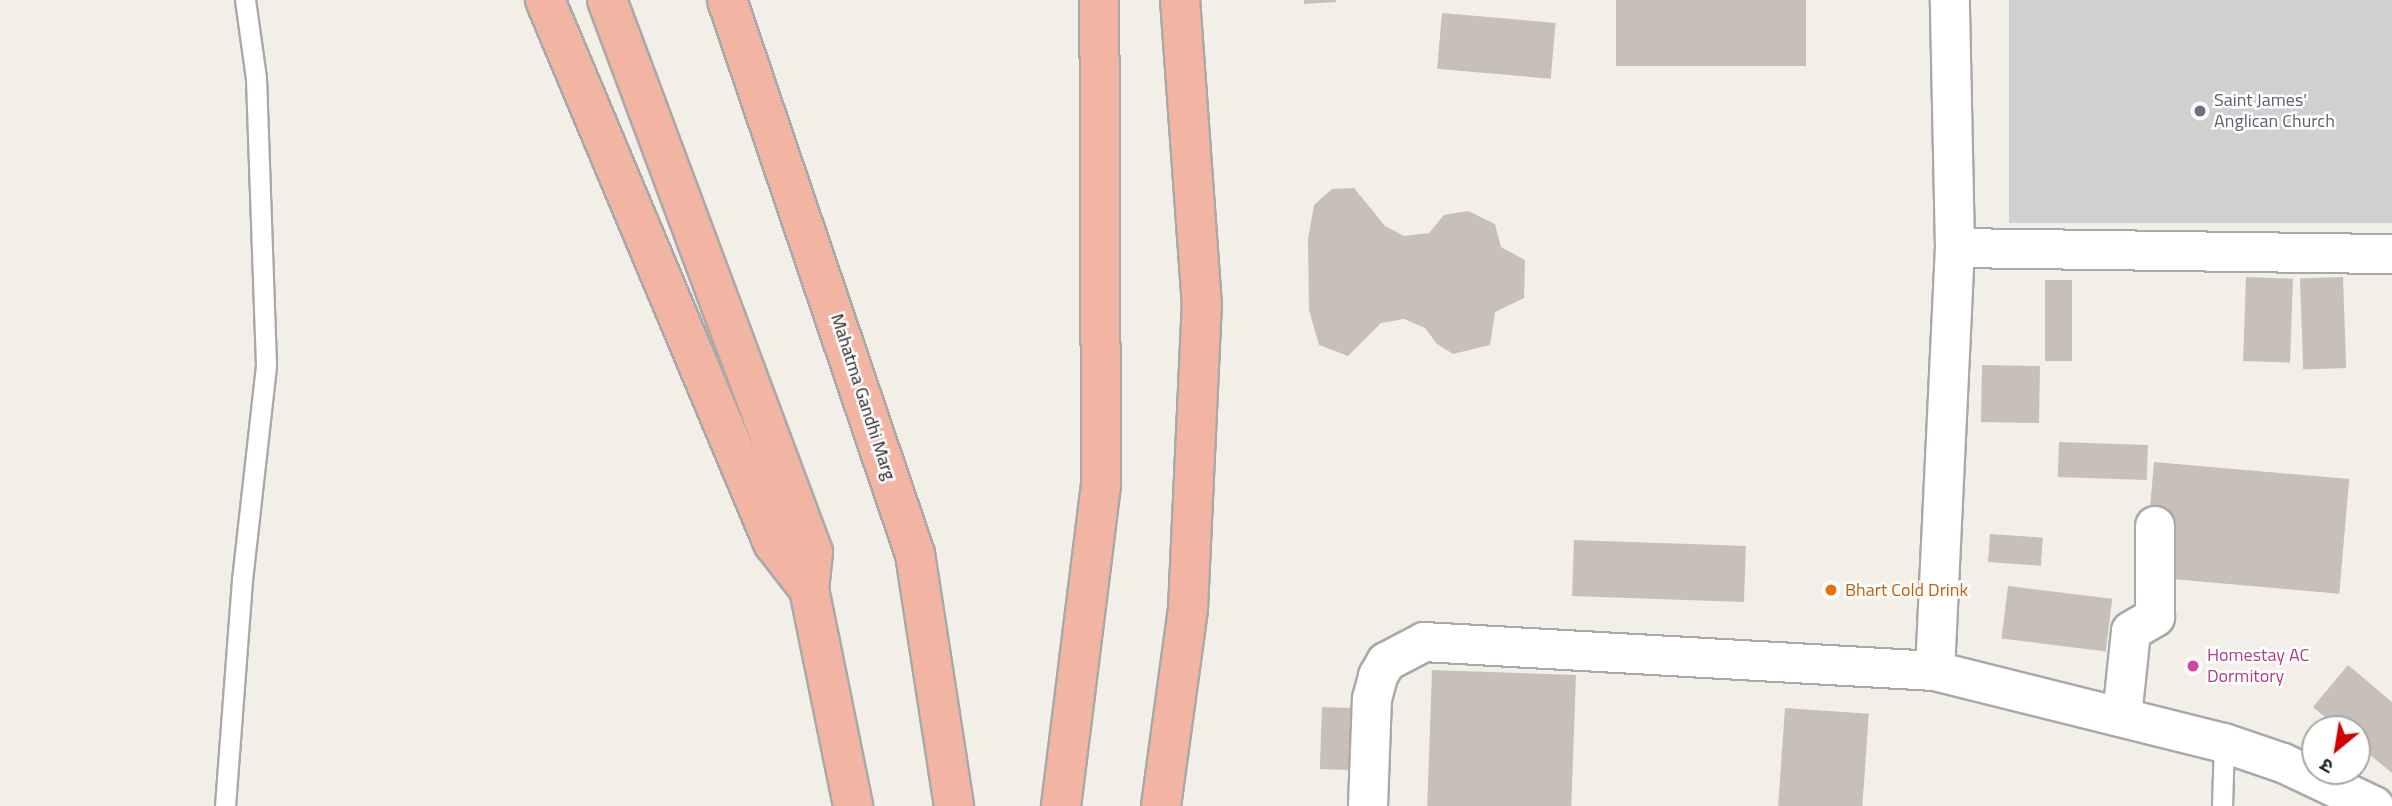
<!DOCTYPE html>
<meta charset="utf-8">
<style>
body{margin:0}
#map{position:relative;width:2392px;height:806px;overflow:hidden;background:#f2efe9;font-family:"Titillium Web","Noto Sans Devanagari",sans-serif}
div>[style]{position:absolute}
.religious>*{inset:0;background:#d0d0d0;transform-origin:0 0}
.building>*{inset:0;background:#c7bfb8;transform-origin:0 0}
.roads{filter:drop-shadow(2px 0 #a9a9a9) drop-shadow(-2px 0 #a9a9a9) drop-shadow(0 2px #a9a9a9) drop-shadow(0 -2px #a9a9a9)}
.service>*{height:19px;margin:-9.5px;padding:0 9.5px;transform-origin:9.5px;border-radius:9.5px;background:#fff}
.minor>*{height:38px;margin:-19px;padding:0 19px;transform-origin:19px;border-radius:19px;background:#fff}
.trunk>*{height:38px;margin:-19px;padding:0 19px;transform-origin:19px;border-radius:19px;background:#f2b4a3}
.dots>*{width:19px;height:19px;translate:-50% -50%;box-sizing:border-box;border:4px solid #fff;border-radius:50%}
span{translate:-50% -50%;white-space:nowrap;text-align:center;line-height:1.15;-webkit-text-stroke:5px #fff;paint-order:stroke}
.worship-label{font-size:18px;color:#5b616d}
.left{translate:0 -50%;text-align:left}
.street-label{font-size:18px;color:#222}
.food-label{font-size:18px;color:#c56008}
.hotel-label{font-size:18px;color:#b23c85}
.north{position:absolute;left:2301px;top:715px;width:70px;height:70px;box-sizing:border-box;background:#fff;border:2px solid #a7a7a7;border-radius:50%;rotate:210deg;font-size:19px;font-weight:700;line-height:28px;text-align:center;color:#222}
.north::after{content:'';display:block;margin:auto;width:24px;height:32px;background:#d40000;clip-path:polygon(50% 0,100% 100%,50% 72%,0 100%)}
</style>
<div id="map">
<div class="religious">
<div style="left:2009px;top:0;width:383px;height:223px"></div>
</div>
<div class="building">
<div style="clip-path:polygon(1304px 0,1336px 0,1336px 2px,1304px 4px)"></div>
<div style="left:1616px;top:0;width:190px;height:66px"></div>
<div style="left:1442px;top:13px;width:114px;height:56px;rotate:5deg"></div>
<div style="clip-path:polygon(1354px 188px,1385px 226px,1404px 236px,1429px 233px,1444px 215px,1468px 211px,1495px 224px,1501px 247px,1525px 260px,1524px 298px,1495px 312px,1490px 345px,1453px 354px,1437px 344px,1425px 328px,1404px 319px,1381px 323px,1348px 356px,1319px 345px,1309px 310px,1308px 239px,1314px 205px,1332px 189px)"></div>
<div style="left:2246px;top:277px;width:47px;height:84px;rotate:2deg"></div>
<div style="left:2343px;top:277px;width:91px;height:43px;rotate:88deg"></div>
<div style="left:2045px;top:280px;width:27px;height:81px"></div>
<div style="left:1982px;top:365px;width:58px;height:57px;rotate:1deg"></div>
<div style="left:2059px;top:442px;width:89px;height:35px;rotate:2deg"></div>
<div style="left:2154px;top:462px;width:196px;height:115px;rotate:5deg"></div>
<div style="left:1990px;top:534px;width:53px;height:28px;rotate:4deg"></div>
<div style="left:1574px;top:540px;width:172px;height:56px;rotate:2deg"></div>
<div style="left:2008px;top:586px;width:105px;height:53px;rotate:7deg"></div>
<div style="clip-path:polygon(2348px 665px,2392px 702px,2392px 773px,2357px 744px,2357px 729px,2339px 729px,2313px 707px)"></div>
<div style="left:1432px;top:670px;width:144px;height:136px;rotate:2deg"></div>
<div style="left:1322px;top:707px;width:38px;height:62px;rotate:2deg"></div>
<div style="left:1785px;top:708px;width:84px;height:98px;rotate:4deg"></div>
</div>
<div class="roads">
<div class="service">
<div style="left:225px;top:806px;width:227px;rotate:-85.7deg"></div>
<div style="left:242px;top:580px;width:216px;rotate:-83.6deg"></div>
<div style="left:266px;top:365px;width:287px;rotate:-92deg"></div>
<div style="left:256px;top:78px;width:79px;rotate:-98deg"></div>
<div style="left:2222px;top:806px;width:63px;rotate:-88.2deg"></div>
</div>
<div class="minor">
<div style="left:1955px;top:248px;width:437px;rotate:0.8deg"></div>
<div style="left:1935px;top:671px;width:423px;rotate:-87.3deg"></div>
<div style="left:1955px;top:248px;width:248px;rotate:-91.2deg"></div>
<div style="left:2122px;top:717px;width:86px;rotate:-84deg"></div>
<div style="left:2131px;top:631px;width:28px;rotate:-30deg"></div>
<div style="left:2155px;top:617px;width:91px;rotate:-90deg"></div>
<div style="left:1368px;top:806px;width:107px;rotate:-87.9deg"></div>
<div style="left:1372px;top:699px;width:24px;rotate:-75deg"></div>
<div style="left:1378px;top:676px;width:16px;rotate:-60deg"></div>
<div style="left:1386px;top:662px;width:43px;rotate:-27.8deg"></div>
<div style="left:1424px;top:642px;width:512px;rotate:3.25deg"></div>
<div style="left:1935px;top:671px;width:298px;rotate:14deg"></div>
<div style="left:2224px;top:743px;width:62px;rotate:18.7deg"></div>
<div style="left:2283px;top:763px;width:101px;rotate:25.3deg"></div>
</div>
<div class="trunk">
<div style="left:545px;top:0;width:589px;rotate:67.22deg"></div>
<div style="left:773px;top:543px;width:58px;rotate:52deg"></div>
<div style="left:607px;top:0;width:589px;rotate:69.54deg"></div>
<div style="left:813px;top:552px;width:37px;rotate:96deg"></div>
<div style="left:809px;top:589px;width:221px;rotate:78.5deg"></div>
<div style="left:727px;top:0;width:585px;rotate:71.26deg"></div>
<div style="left:915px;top:554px;width:255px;rotate:81.2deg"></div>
<div style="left:1061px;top:806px;width:323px;rotate:-82.9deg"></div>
<div style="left:1101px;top:485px;width:485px;rotate:-90.2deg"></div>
<div style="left:1161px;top:806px;width:199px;rotate:-82.2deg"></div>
<div style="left:1188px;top:609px;width:303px;rotate:-87.4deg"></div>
<div style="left:1202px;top:306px;width:307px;rotate:-94.1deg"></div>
</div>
</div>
<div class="dots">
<div style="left:2200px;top:111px;background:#6b7280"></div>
<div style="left:1831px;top:590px;background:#e8710a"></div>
<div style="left:2193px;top:666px;background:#d1479c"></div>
</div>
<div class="worship-label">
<span class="left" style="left:2214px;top:111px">Saint James'<br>Anglican Church</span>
</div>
<div class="street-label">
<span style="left:863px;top:397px;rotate:72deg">Mahatma Gandhi Marg</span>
</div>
<div class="food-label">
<span class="left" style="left:1845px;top:590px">Bhart Cold Drink</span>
</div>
<div class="hotel-label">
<span class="left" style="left:2207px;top:666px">Homestay AC<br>Dormitory</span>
</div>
<div class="north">उ</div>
</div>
